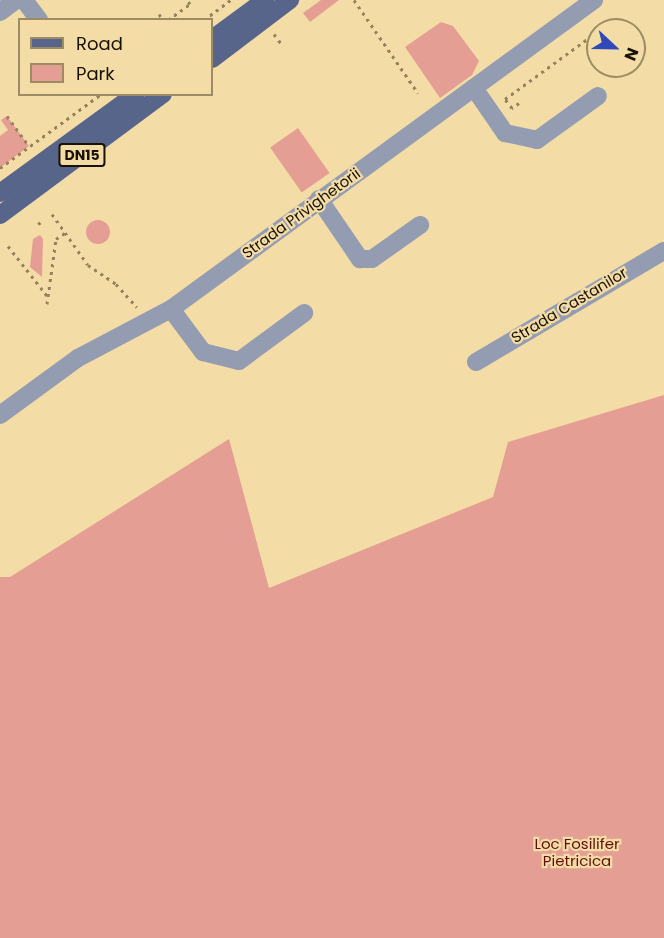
<!DOCTYPE html>
<style>
body{margin:0}
#map{position:relative;width:664px;height:938px;overflow:hidden;background:#f3dca6;font-family:Poppins,sans-serif}
div>[style]{position:absolute}
.green>*{inset:0;background:#e49e94;transform-origin:0 0}
.round{border-radius:50%}
.path>*{height:3px;margin-top:-1.5px;transform-origin:0;background:repeating-linear-gradient(90deg,#93825d 0 3px,transparent 0 7.5px)}
.minor>*{height:18px;margin:-9px;padding:0 9px;transform-origin:9px;border-radius:9px;background:#949cb2}
.major>*{height:18px;margin:-9px;padding:0 9px;transform-origin:9px;border-radius:9px;background:#57658b}
span{translate:-50% -50%;white-space:nowrap;text-align:center;line-height:1.15;-webkit-text-stroke:4.5px #f3dca6;paint-order:stroke}
.shield-label span{padding:2px 4px;background:#f3dca6;border:2px solid;border-radius:4px;-webkit-text-stroke-width:0}
.shield-label{font-size:14px;color:#1a1201;font-weight:700}
.street-label{font-size:15px;color:#1a1201}
.park-label{font-size:15px;color:#650d0a}
.legend{position:absolute;left:18px;top:18px;width:195px;height:78px;box-sizing:border-box;background:#f3dca6;border:2px solid #9c8b64;margin:0;padding:8px 10px;list-style:none;font-size:18px;color:#1a1201}
.legend li{display:flex;align-items:center;gap:12px;height:30px}
.legend b{width:30px;border:2px solid #9c8b64}
.north{position:absolute;left:586px;top:18px;width:60px;height:60px;box-sizing:border-box;background:#f3dca6;border:2px solid #9c8b64;border-radius:50%;rotate:112deg;font-size:16px;font-weight:700;line-height:24px;text-align:center;color:#1a1201}
.north::after{content:'';display:block;margin:auto;width:21px;height:27px;background:#3049ba;clip-path:polygon(50% 0,100% 100%,50% 72%,0 100%)}
</style>
<div id="map">
<div class="green">
<div style="clip-path:polygon(321px 0,339px 0,310px 22px,303px 13px)"></div>
<div style="clip-path:polygon(441px 22px,453px 26px,479px 61px,472px 75px,440px 98px,405px 47px)"></div>
<div style="clip-path:polygon(7px 116px,29px 146px,0 168px,0 136px,8px 130px,1px 120px)"></div>
<div style="left:298px;top:128px;width:55px;height:34px;rotate:55deg"></div>
<div class="round" style="left:86px;top:220px;width:24px;height:24px"></div>
<div style="clip-path:polygon(40px 235px,43px 239px,42px 277px,30px 267px,33px 239px)"></div>
<div style="clip-path:polygon(664px 395px,664px 938px,0 938px,0 577px,10px 577px,229px 439px,269px 588px,493px 497px,508px 442px)"></div>
</div>
<div class="path">
<div style="left:354px;top:0;width:113px;rotate:55.5deg"></div>
<div style="left:159px;top:14px;width:7px;rotate:56deg"></div>
<div style="left:168px;top:20px;width:27px;rotate:-36deg"></div>
<div style="left:190px;top:4px;width:5px;rotate:-127deg"></div>
<div style="left:204px;top:20px;width:34px;rotate:-37deg"></div>
<div style="left:274px;top:34px;width:15px;rotate:53deg"></div>
<div style="left:519px;top:103px;width:9px;rotate:144deg"></div>
<div style="left:512px;top:108px;width:11px;rotate:-128deg"></div>
<div style="left:505px;top:99px;width:105px;rotate:-36.1deg"></div>
<div style="left:590px;top:37px;width:11px;rotate:52deg"></div>
<div style="left:597px;top:46px;width:9px;rotate:144deg"></div>
<div style="left:7px;top:116px;width:37px;rotate:54deg"></div>
<div style="left:0;top:168px;width:125px;rotate:-36.2deg"></div>
<div style="left:52px;top:214px;width:62px;rotate:54.8deg"></div>
<div style="left:88px;top:265px;width:34px;rotate:34deg"></div>
<div style="left:116px;top:284px;width:31px;rotate:48deg"></div>
<div style="left:38px;top:224px;width:6px;rotate:-31deg"></div>
<div style="left:8px;top:246px;width:65px;rotate:51.9deg"></div>
<div style="left:47px;top:304px;width:66px;rotate:-82.1deg"></div>
<div style="left:56px;top:239px;width:11px;rotate:-34deg"></div>
</div>
<div class="minor">
<div style="left:24px;top:0;width:25px;rotate:53deg"></div>
<div style="left:0;top:12px;width:20px;rotate:-37deg"></div>
<div style="left:474px;top:88px;width:55px;rotate:55.4deg"></div>
<div style="left:505px;top:133px;width:33px;rotate:12deg"></div>
<div style="left:537px;top:140px;width:75px;rotate:-35.8deg"></div>
<div style="left:319px;top:199px;width:73px;rotate:55.7deg"></div>
<div style="left:360px;top:259px;width:12px"></div>
<div style="left:372px;top:259px;width:59px;rotate:-35.3deg"></div>
<div style="left:171px;top:309px;width:54px;rotate:53.3deg"></div>
<div style="left:203px;top:352px;width:37px;rotate:14deg"></div>
<div style="left:239px;top:361px;width:81px;rotate:-36.4deg"></div>
<div style="left:476px;top:362px;width:218px;rotate:-30.6deg"></div>
<div style="left:0;top:415px;width:97px;rotate:-36.2deg"></div>
<div style="left:78px;top:358px;width:105px;rotate:-27.8deg"></div>
<div style="left:171px;top:309px;width:524px;rotate:-36.15deg"></div>
</div>
<div class="major">
<div style="left:212px;top:39px;width:66px;rotate:-36.3deg"></div>
<div style="left:212px;top:59px;width:98px;rotate:-37.1deg"></div>
<div style="left:0;top:193px;width:168px;rotate:-36.1deg"></div>
<div style="left:0;top:215px;width:203px;rotate:-36.6deg"></div>
</div>
<div class="shield-label">
<span style="left:82px;top:155px">DN15</span>
</div>
<div class="street-label">
<span style="left:301px;top:213px;rotate:-36deg">Strada Privighetorii</span>
<span style="left:569px;top:305px;rotate:-31deg">Strada Castanilor</span>
</div>
<div class="park-label">
<span style="left:577px;top:852px">Loc Fosilifer<br>Pietricica</span>
</div>
<ul class="legend">
<li><b style="height:8px;background:#57658b"></b>Road</li>
<li><b style="height:16px;background:#e49e94"></b>Park</li>
</ul>
<div class="north">N</div>
</div>
